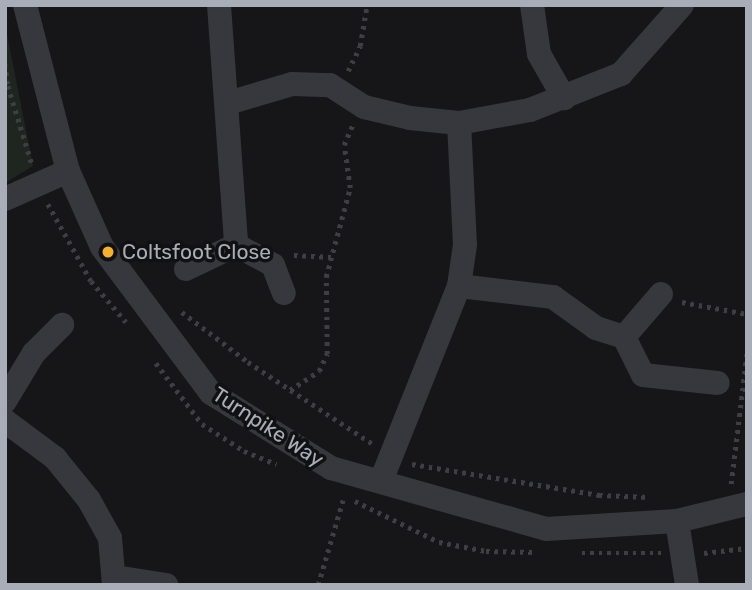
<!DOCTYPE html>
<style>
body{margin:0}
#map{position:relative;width:752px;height:590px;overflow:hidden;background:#161618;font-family:Rubik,sans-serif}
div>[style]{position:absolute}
.green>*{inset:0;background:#1e261f}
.path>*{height:4.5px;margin-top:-2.25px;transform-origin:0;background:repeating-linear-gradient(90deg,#3d3f44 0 3.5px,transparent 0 8.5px)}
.minor>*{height:24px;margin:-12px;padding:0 12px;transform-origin:12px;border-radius:12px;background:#37383d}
.dots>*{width:19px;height:19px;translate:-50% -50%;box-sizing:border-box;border:4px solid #111113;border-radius:50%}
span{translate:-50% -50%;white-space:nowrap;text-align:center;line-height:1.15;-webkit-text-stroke:7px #111113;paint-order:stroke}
.poi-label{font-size:21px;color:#a8adb8}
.left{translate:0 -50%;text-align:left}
.street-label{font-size:21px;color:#a8adb8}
.frame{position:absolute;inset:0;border:7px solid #a8adb8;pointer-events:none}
</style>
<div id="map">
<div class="green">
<div style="clip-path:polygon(5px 24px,33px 166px,5px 183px)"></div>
</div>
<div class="path">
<div style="left:5px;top:64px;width:22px;rotate:82deg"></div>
<div style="left:8px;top:86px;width:82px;rotate:72.9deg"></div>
<div style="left:348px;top:71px;width:28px;rotate:-64deg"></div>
<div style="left:360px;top:46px;width:42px;rotate:-80.3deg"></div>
<div style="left:48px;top:204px;width:88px;rotate:60.8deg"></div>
<div style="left:91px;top:281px;width:54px;rotate:49.5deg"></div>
<div style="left:294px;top:255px;width:37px;rotate:3deg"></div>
<div style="left:682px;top:302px;width:66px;rotate:10.5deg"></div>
<div style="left:182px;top:312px;width:83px;rotate:37.1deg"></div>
<div style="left:248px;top:362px;width:149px;rotate:33.3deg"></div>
<div style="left:156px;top:363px;width:76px;rotate:53deg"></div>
<div style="left:202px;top:424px;width:50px;rotate:32.7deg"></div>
<div style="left:244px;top:451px;width:35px;rotate:22deg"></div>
<div style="left:290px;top:390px;width:35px;rotate:-33deg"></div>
<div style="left:319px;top:371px;width:19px;rotate:-65deg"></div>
<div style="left:327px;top:354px;width:77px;rotate:-90.7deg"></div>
<div style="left:326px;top:277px;width:92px;rotate:-74.9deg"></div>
<div style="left:350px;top:188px;width:43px;rotate:-97.9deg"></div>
<div style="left:344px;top:145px;width:21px;rotate:-67deg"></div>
<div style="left:412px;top:464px;width:190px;rotate:9.4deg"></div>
<div style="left:599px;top:495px;width:50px;rotate:2.3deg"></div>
<div style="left:731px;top:484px;width:133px;rotate:-83.1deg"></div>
<div style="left:355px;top:501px;width:93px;rotate:26deg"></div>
<div style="left:439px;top:542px;width:48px;rotate:10.8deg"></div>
<div style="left:486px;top:551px;width:49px;rotate:1.2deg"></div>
<div style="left:582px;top:553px;width:79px"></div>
<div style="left:704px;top:553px;width:43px;rotate:-6.6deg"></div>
<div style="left:318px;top:585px;width:93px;rotate:-73.7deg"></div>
</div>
<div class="minor">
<div style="left:25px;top:5px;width:171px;rotate:75.5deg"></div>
<div style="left:68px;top:171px;width:83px;rotate:65.9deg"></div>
<div style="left:102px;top:247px;width:182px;rotate:53.3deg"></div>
<div style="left:211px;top:393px;width:142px;rotate:32deg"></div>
<div style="left:331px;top:468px;width:223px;rotate:15.8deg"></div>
<div style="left:546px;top:529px;width:131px;rotate:-3.5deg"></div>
<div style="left:677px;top:521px;width:72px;rotate:-13.7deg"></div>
<div style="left:219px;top:5px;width:241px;rotate:85.9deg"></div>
<div style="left:532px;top:5px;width:49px;rotate:81.9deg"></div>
<div style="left:539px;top:54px;width:51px;rotate:60.4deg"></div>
<div style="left:228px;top:103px;width:67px;rotate:-16.5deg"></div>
<div style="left:292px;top:84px;width:38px;rotate:2deg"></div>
<div style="left:330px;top:85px;width:40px;rotate:32.9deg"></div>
<div style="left:364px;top:107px;width:47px;rotate:13.4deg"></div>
<div style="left:410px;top:118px;width:49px;rotate:5.8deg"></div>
<div style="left:459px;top:123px;width:72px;rotate:-10.4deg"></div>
<div style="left:530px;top:110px;width:98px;rotate:-21.6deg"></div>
<div style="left:621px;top:74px;width:92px;rotate:-48.5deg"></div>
<div style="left:5px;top:199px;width:69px;rotate:-24deg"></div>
<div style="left:186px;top:269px;width:55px;rotate:-25.6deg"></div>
<div style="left:236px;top:245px;width:42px;rotate:28.4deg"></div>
<div style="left:273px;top:265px;width:30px;rotate:69deg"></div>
<div style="left:459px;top:286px;width:95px;rotate:6.7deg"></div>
<div style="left:553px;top:297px;width:53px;rotate:35.8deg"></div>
<div style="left:596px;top:328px;width:29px;rotate:18deg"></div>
<div style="left:661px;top:294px;width:57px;rotate:130.7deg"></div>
<div style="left:624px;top:337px;width:42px;rotate:63.4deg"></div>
<div style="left:643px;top:375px;width:75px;rotate:6.1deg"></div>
<div style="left:5px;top:401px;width:56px;rotate:-58.9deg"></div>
<div style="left:34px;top:353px;width:40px;rotate:-45deg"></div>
<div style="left:5px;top:421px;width:62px;rotate:36.5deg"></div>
<div style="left:55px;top:458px;width:54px;rotate:51deg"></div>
<div style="left:89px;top:500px;width:43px;rotate:61.1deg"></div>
<div style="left:110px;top:538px;width:47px;rotate:85.1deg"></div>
<div style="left:381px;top:481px;width:210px;rotate:-68.2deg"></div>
<div style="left:459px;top:286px;width:41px;rotate:-81.7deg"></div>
<div style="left:465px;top:245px;width:122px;rotate:-92.8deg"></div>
<div style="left:677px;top:521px;width:65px;rotate:81.1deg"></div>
<div style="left:115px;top:577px;width:52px;rotate:8.9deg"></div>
</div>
<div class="dots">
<div style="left:108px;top:252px;background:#f2b134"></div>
</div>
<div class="poi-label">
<span class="left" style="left:122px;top:252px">Coltsfoot Close</span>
</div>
<div class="street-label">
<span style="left:268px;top:427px;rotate:33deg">Turnpike Way</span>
</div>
<div class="frame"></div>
</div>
